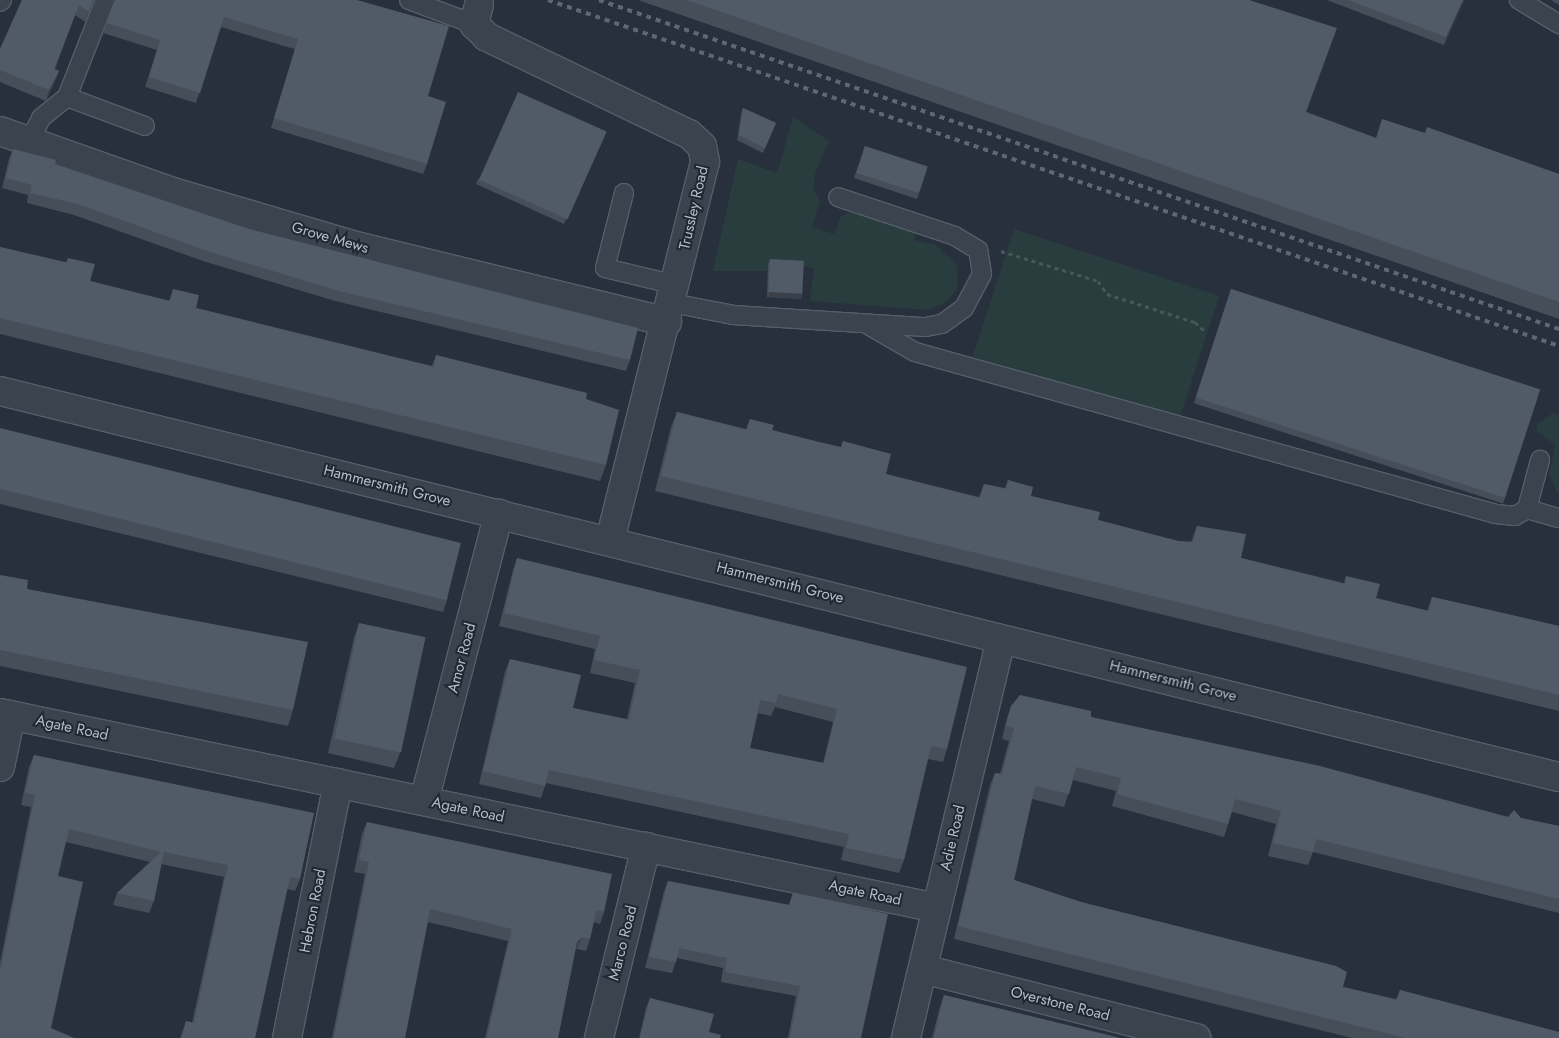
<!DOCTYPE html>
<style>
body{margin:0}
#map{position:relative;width:1559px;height:1038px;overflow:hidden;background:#28303d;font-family:Jost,sans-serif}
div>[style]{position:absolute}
.green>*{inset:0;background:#293c3e;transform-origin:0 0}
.path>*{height:3px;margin-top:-1.5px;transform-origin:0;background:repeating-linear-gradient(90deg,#47585b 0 4px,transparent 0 8px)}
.roads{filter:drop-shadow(1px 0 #565e68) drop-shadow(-1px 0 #565e68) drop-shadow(0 1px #565e68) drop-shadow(0 -1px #565e68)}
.lane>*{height:18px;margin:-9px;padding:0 9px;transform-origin:9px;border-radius:9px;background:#3b434e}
.street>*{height:28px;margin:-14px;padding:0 14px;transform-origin:14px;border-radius:14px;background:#3b434e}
.rail>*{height:4px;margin-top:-2px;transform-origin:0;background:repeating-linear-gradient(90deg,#5e6774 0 5px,transparent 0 10px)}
.wall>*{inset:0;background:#464e59;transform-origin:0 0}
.shaded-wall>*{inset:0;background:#394049;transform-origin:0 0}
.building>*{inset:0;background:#515b68;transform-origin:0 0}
span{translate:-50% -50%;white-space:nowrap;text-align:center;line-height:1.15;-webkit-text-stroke:4px #202833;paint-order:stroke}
.street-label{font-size:15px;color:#b8bec8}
</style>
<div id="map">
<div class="green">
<div style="clip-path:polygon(793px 117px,829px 141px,815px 174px,813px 188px,820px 201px,812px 227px,834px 234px,841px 216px,851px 212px,916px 233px,914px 240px,936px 245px,957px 265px,957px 289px,945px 303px,926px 310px,810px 301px,814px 268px,802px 266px,769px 264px,768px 271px,713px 271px,738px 159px,777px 173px)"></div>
<div style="left:1014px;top:229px;width:216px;height:134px;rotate:18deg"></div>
<div style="clip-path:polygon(1553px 413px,1559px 415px,1559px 496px,1549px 475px,1555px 445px,1537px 431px,1536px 425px)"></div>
</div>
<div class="path">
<div style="left:1001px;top:251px;width:102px;rotate:17.2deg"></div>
<div style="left:1098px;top:281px;width:16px;rotate:55deg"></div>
<div style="left:1107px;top:294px;width:92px;rotate:17.7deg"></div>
<div style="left:1195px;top:322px;width:16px;rotate:43deg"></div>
</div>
<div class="roads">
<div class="lane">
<div style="left:409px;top:0;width:69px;rotate:20.3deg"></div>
<div style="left:1519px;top:0;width:47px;rotate:31deg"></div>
<div style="left:0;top:2px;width:3px;rotate:-45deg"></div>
<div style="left:67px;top:97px;width:104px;rotate:-68.6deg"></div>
<div style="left:30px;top:140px;width:25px;rotate:-63deg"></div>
<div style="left:41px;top:118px;width:33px;rotate:-39deg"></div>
<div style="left:67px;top:97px;width:83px;rotate:20.4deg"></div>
<div style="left:624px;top:193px;width:77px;rotate:104.2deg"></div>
<div style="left:605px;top:268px;width:73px;rotate:13.5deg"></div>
<div style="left:672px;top:303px;width:62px;rotate:11.1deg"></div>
<div style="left:733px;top:315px;width:193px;rotate:3.6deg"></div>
<div style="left:926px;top:327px;width:16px;rotate:-11deg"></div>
<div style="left:942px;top:324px;width:27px;rotate:-36deg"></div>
<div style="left:964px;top:308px;width:38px;rotate:-62deg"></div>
<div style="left:982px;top:274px;width:24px;rotate:-99deg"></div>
<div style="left:978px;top:250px;width:27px;rotate:-149deg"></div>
<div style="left:955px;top:236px;width:123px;rotate:-161.6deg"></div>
<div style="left:868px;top:325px;width:54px;rotate:29.9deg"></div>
<div style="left:915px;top:352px;width:603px;rotate:15.58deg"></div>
<div style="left:1496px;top:514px;width:19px;rotate:6deg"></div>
<div style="left:1515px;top:516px;width:14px;rotate:-30deg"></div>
<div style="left:1527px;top:509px;width:51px;rotate:-75.1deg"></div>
<div style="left:1527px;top:509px;width:33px;rotate:16deg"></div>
</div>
<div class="street">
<div style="left:479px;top:5px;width:20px;rotate:105deg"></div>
<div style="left:474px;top:24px;width:18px;rotate:45deg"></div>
<div style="left:487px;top:37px;width:224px;rotate:25.7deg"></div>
<div style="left:689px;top:134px;width:18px;rotate:43deg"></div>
<div style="left:702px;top:146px;width:16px;rotate:79deg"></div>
<div style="left:705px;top:162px;width:391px;rotate:104.1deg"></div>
<div style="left:0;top:131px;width:187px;rotate:19.4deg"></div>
<div style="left:176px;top:193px;width:192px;rotate:16.4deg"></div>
<div style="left:360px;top:247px;width:316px;rotate:13.7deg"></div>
<div style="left:0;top:391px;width:1606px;rotate:13.91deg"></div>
<div style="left:0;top:713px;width:957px;rotate:11.76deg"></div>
<div style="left:0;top:767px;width:53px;rotate:-78.1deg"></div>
<div style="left:424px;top:801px;width:297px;rotate:-75.4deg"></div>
<div style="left:923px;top:969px;width:282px;rotate:14.2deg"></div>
<div style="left:287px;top:1038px;width:260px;rotate:-78.7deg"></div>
<div style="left:599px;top:1038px;width:197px;rotate:-76.2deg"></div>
<div style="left:906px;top:1038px;width:410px;rotate:-76.6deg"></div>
</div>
</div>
<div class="rail">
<div style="left:548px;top:0;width:1069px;rotate:18.89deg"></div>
<div style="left:599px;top:0;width:1015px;rotate:18.92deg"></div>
</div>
<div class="wall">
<div style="clip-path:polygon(22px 0,94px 0,85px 22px,75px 15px,55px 69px,59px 71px,55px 81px,46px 101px,0 82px,0 49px)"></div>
<div style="clip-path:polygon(113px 0,357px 0,428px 96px,427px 164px,423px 174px,271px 128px,295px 49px,284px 46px,221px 27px,196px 103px,145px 87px,157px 50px,103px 33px,115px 3px)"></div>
<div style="clip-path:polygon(638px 0,1249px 0,1306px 112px,1376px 138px,1425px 133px,1559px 174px,1559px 319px)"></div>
<div style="clip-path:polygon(1327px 0,1464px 0,1444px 45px)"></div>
<div style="clip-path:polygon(1551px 0,1559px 0,1559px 5px)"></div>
<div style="clip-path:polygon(743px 108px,776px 123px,763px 153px,737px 140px,741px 114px)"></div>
<div style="clip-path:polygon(604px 138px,564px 224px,476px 184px,478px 179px)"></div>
<div style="clip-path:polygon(865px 146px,919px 194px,917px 199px,854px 178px)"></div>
<div style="clip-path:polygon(13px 149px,55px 164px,630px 360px,626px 371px,335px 301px,203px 261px,74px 215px,27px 203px,28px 195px,2px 188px,9px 159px)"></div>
<div style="clip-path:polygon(0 247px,66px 262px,68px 258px,90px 281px,169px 301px,173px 289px,196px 308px,432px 366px,436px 355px,586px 399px,606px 465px,600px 481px,0 334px)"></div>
<div style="clip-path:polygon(770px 259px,801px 299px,767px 297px,768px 264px)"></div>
<div style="left:1231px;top:289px;width:325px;height:120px;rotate:18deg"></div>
<div style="clip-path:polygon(677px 412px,746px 429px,750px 419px,772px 430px,886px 474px,979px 497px,984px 484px,1005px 488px,1008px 480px,1031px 496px,1098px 520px,1178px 541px,1191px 542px,1197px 526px,1241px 558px,1344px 583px,1346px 576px,1376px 598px,1427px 611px,1432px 597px,1559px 626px,1559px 711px,655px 491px,671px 427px)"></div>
<div style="clip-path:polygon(0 428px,448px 597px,443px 612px,0 504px)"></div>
<div style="clip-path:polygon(evenodd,517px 558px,947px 749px,943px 762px,928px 759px,904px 860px,899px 873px,841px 860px,844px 847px,546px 783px,541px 798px,479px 784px,505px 672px,510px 659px,573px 708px,627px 719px,635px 683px,590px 673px,595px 649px,499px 626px,513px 570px,517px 558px,775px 707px,833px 722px,823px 763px,750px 748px,758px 713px,771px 716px,775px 707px)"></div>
<div style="clip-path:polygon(0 575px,27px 589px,293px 710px,288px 726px,0 666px)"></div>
<div style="clip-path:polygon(359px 623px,400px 753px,394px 768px,328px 753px,354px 638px)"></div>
<div style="clip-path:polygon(1011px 706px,1091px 717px,1508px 817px,1521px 818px,1559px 826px,1559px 913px,1313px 852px,1308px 865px,1268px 856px,1276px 824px,1232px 812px,1224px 837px,1112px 806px,1116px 791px,1073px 780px,1064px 807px,1032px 799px,1014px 880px,1081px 902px,1343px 987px,1396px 999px,1400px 990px,1559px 1038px,1352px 1038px,954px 939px,990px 785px,995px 773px,1000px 774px,1009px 741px,1002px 739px,1007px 718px)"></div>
<div style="clip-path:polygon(34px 755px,300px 879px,295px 891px,287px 889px,255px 1038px,180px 1038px,186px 1021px,192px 1023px,224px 877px,161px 864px,154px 901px,149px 913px,113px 905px,117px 893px,150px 862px,66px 842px,0 1038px,0 963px,31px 807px,21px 805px,29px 767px)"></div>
<div style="clip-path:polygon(367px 822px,604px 912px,600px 924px,594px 922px,590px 939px,586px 951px,577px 949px,575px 951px,558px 1038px,485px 1038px,508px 941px,428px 922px,405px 1038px,332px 1038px,365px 874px,354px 872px,362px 834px)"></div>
<div style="clip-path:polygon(668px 881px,789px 905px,793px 893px,861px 1038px,788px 1038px,796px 996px,721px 982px,723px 968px,677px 958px,672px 973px,645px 968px,664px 891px)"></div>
<div style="clip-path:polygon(944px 995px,1120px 1038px,932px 1038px,939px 1010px)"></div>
<div style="clip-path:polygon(650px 998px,709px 1032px,720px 1038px,639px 1038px,646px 1008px)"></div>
</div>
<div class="shaded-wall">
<div style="clip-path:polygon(1463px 0,1464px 0,1444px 45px,1446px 37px)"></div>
<div style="clip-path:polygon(59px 71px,55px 81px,46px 101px,49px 90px)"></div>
<div style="clip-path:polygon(606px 132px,604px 138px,564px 224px,566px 219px)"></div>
<div style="left:769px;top:292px;width:33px;height:5px;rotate:3deg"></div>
<div style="clip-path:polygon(582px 937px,577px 949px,573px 954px,577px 942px)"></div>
</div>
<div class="building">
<div style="clip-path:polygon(22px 0,93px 0,89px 12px,79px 5px,54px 69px,59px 71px,49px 90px,0 70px,0 49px)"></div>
<div style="clip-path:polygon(116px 0,357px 0,449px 26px,428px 96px,446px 102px,427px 164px,274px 118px,298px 39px,288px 36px,224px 17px,200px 93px,149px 77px,160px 40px,107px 23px)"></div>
<div style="clip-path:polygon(687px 0,1249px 0,1337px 28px,1306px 112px,1376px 138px,1382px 119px,1425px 133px,1427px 127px,1559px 174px,1559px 302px)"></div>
<div style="clip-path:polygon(1348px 0,1463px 0,1446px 37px)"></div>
<div style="left:518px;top:92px;width:97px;height:96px;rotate:24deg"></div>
<div style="clip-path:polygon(743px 108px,776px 123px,765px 148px,739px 135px)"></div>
<div style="left:865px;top:146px;width:66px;height:28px;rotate:18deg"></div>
<div style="clip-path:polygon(13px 149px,56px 160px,55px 164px,249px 229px,638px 328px,630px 360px,339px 291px,207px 251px,78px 204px,30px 193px,32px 185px,6px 178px)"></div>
<div style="clip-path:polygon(0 247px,67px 263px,68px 258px,95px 264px,90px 281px,170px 301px,173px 289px,199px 295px,196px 308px,434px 367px,436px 355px,587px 393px,586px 399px,619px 410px,606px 465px,0 318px)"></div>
<div style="left:770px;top:259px;width:34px;height:33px;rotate:3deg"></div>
<div style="left:1231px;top:289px;width:325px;height:114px;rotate:18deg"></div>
<div style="clip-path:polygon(677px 412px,747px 430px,750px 419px,774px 425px,772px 430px,819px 442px,841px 447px,843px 441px,891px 454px,886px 474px,980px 498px,984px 484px,1006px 489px,1008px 480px,1033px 487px,1031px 496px,1100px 512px,1098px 520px,1178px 541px,1193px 542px,1197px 526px,1246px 534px,1241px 558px,1345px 584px,1346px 576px,1380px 584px,1376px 598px,1429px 611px,1432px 597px,1477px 607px,1559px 626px,1559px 695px,661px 476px)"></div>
<div style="left:0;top:428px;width:475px;height:59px;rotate:14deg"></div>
<div style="clip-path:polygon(evenodd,517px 558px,967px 667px,947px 749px,931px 746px,904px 860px,846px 848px,849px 834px,549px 770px,545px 786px,483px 771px,510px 659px,581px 675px,573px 708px,629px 720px,640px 670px,594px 660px,600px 636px,504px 613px,517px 558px,778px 694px,837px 709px,824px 763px,750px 748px,760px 700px,776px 703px,778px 694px)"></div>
<div style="clip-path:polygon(0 575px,28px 580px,27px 589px,308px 642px,293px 710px,0 650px)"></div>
<div style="left:359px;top:623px;width:68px;height:118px;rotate:12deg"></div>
<div style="clip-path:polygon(1020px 695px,1091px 711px,1091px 717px,1320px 766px,1508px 817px,1514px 810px,1521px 818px,1559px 826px,1559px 899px,1316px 839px,1313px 852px,1273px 843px,1281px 811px,1235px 799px,1228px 824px,1117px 794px,1121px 778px,1076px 767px,1069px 794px,1035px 786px,1014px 880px,1081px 902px,1336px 966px,1347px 972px,1343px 987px,1397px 1000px,1400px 990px,1559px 1032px,1559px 1038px,1406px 1038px,958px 926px,995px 773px,1002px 774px,1014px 728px,1006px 726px,1011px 706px)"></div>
<div style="clip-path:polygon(34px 755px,314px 813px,300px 879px,290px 877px,255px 1038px,182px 1038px,186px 1021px,194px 1023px,228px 865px,164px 852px,154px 901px,117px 893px,161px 852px,69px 829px,58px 876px,83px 882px,51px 1028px,74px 1038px,0 1038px,0 972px,35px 795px,25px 793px)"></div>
<div style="clip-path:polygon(367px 822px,612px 874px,604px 912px,596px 910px,590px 939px,582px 937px,577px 942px,558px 1038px,487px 1038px,512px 929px,430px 909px,405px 1038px,334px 1038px,369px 862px,359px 860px)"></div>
<div style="clip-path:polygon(668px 881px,789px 905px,793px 893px,888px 914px,861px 1038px,790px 1038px,800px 986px,725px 972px,727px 958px,679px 948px,676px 962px,649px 957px)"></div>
<div style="clip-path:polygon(944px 995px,1120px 1038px,934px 1038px)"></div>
<div style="clip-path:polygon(650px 998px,714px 1014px,709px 1032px,721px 1035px,720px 1038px,640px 1038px)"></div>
</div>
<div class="street-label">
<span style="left:694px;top:208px;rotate:-77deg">Trussley Road</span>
<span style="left:330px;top:238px;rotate:16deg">Grove Mews</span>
<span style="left:387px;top:486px;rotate:14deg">Hammersmith Grove</span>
<span style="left:780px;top:583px;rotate:14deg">Hammersmith Grove</span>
<span style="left:462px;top:658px;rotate:-75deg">Amor Road</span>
<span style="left:1173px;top:681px;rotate:14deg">Hammersmith Grove</span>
<span style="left:72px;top:728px;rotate:12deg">Agate Road</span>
<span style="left:468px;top:810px;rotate:12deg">Agate Road</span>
<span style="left:953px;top:838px;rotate:-77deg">Adie Road</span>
<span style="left:865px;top:893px;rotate:12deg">Agate Road</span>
<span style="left:313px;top:911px;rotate:-79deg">Hebron Road</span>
<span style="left:623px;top:943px;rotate:-76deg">Marco Road</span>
<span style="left:1060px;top:1004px;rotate:14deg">Overstone Road</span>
</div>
</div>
